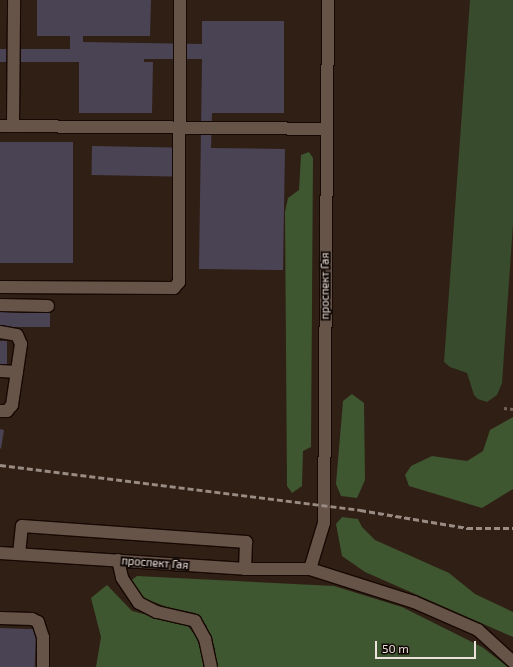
<!DOCTYPE html>
<meta charset="utf-8">
<style>
body{margin:0}
#map{position:relative;width:513px;height:667px;overflow:hidden;background:#2f1f15;font-family:"Exo 2",sans-serif}
div>[style]{position:absolute}
.green>*{inset:0;background:#384b2c}
.forest>*{inset:0;background:#3f5730}
.building>*{inset:0;background:#494354;transform-origin:0 0}
.path>*{height:2.5px;margin-top:-1.25px;transform-origin:0;background:repeating-linear-gradient(90deg,#71635a 0 3px,transparent 0 6px)}
.roads{filter:drop-shadow(1px 0 #160802) drop-shadow(-1px 0 #160802) drop-shadow(0 1px #160802) drop-shadow(0 -1px #160802)}
.minor>*{height:12px;margin:-6px;padding:0 6px;transform-origin:6px;border-radius:6px;background:#675449}
.rail>*{height:3px;margin-top:-1.5px;transform-origin:0;background:repeating-linear-gradient(90deg,#998c84 0 6px,transparent 0 9px)}
span{translate:-50% -50%;white-space:nowrap;text-align:center;line-height:1.15;-webkit-text-stroke:4px #120a07;paint-order:stroke}
.street-label{font-size:11px;color:#ede1db}
.scale{position:absolute;left:375px;top:641px;width:101px;height:18px;box-sizing:border-box;border:2px solid #ede1db;border-top:0;padding-left:5px;font-size:12px;line-height:14px;white-space:nowrap;color:#ede1db;-webkit-text-stroke:3px #120a07;paint-order:stroke}
</style>
<div id="map">
<div class="green">
<div style="clip-path:polygon(470px 0,513px 0,513px 224px,502px 383px,497px 395px,487px 402px,478px 399px,474px 395px,467px 373px,450px 367px,444px 362px)"></div>
</div>
<div class="forest">
<div style="clip-path:polygon(309px 152px,313px 158px,311px 447px,303px 451px,302px 486px,292px 493px,287px 486px,285px 212px,288px 198px,299px 190px,301px 155px)"></div>
<div style="clip-path:polygon(352px 394px,364px 403px,365px 480px,357px 498px,341px 496px,336px 484px,343px 401px)"></div>
<div style="clip-path:polygon(513px 417px,513px 489px,482px 508px,409px 486px,405px 475px,411px 466px,432px 456px,467px 461px,483px 451px,490px 430px)"></div>
<div style="clip-path:polygon(342px 517px,358px 519px,362px 527px,375px 540px,449px 573px,475px 594px,513px 612px,513px 637px,365px 572px,342px 556px,336px 524px)"></div>
<div style="clip-path:polygon(137px 576px,334px 586px,402px 607px,482px 647px,508px 667px,216px 667px,215px 649px,206px 625px,195px 613px,167px 607px,146px 599px,132px 587px,130px 581px)"></div>
<div style="clip-path:polygon(107px 585px,132px 611px,187px 625px,196px 636px,207px 667px,96px 667px,101px 637px,91px 598px)"></div>
</div>
<div class="building">
<div style="clip-path:polygon(37px 0,151px 0,150px 36px,83px 36px,83px 42px,202px 44px,202px 21px,284px 21px,284px 113px,212px 113px,211px 148px,285px 149px,283px 270px,199px 269px,202px 59px,144px 59px,144px 62px,153px 62px,152px 113px,79px 113px,79px 62px,0 62px,0 49px,70px 49px,70px 36px,37px 36px)"></div>
<div style="left:0;top:142px;width:73px;height:121px"></div>
<div style="left:92px;top:146px;width:81px;height:29px;rotate:1deg"></div>
<div style="left:0;top:312px;width:50px;height:15px"></div>
<div style="left:0;top:341px;width:7px;height:23px"></div>
<div style="clip-path:polygon(0 429px,4px 430px,1px 449px,0 448px)"></div>
<div style="left:0;top:628px;width:36px;height:39px;rotate:2deg"></div>
</div>
<div class="path">
<div style="left:504px;top:408px;width:9px;rotate:6deg"></div>
</div>
<div class="roads">
<div class="minor">
<div style="left:0;top:126px;width:326px;rotate:0.5deg"></div>
<div style="left:13px;top:126px;width:126px;rotate:-89.5deg"></div>
<div style="left:0;top:287px;width:174px;rotate:0.3deg"></div>
<div style="left:174px;top:288px;width:8px;rotate:-50deg"></div>
<div style="left:179px;top:282px;width:282px;rotate:-89.8deg"></div>
<div style="left:0;top:305px;width:48px;rotate:1.2deg"></div>
<div style="left:0;top:332px;width:17px;rotate:10deg"></div>
<div style="left:17px;top:335px;width:10px;rotate:66deg"></div>
<div style="left:21px;top:344px;width:62px;rotate:98.4deg"></div>
<div style="left:12px;top:405px;width:8px;rotate:130deg"></div>
<div style="left:7px;top:411px;width:7px;rotate:180deg"></div>
<div style="left:0;top:371px;width:17px;rotate:3deg"></div>
<div style="left:0;top:553px;width:246px;rotate:3.7deg"></div>
<div style="left:245px;top:569px;width:65px"></div>
<div style="left:310px;top:569px;width:109px;rotate:17.6deg"></div>
<div style="left:414px;top:602px;width:70px;rotate:23.6deg"></div>
<div style="left:478px;top:630px;width:47px;rotate:42.4deg"></div>
<div style="left:19px;top:554px;width:28px;rotate:-84deg"></div>
<div style="left:22px;top:526px;width:225px;rotate:4.1deg"></div>
<div style="left:246px;top:542px;width:27px;rotate:92deg"></div>
<div style="left:118px;top:560px;width:18px;rotate:77deg"></div>
<div style="left:122px;top:578px;width:30px;rotate:56deg"></div>
<div style="left:139px;top:603px;width:20px;rotate:27deg"></div>
<div style="left:157px;top:612px;width:39px;rotate:13deg"></div>
<div style="left:195px;top:621px;width:21px;rotate:61deg"></div>
<div style="left:205px;top:639px;width:29px;rotate:78deg"></div>
<div style="left:310px;top:569px;width:48px;rotate:-73.1deg"></div>
<div style="left:324px;top:523px;width:523px;rotate:-89.56deg"></div>
<div style="left:0;top:618px;width:32px;rotate:2deg"></div>
<div style="left:32px;top:619px;width:7px;rotate:27deg"></div>
<div style="left:38px;top:622px;width:16px;rotate:72deg"></div>
<div style="left:43px;top:637px;width:30px;rotate:90deg"></div>
</div>
</div>
<div class="rail">
<div style="left:0;top:465px;width:363px;rotate:7.1deg"></div>
<div style="left:360px;top:510px;width:109px;rotate:9.5deg"></div>
<div style="left:467px;top:528px;width:46px"></div>
</div>
<div class="street-label">
<span style="left:325px;top:286px;rotate:-90deg">проспект Гая</span>
<span style="left:155px;top:563px;rotate:4deg">проспект Гая</span>
</div>
<div class="scale">50 m</div>
</div>
